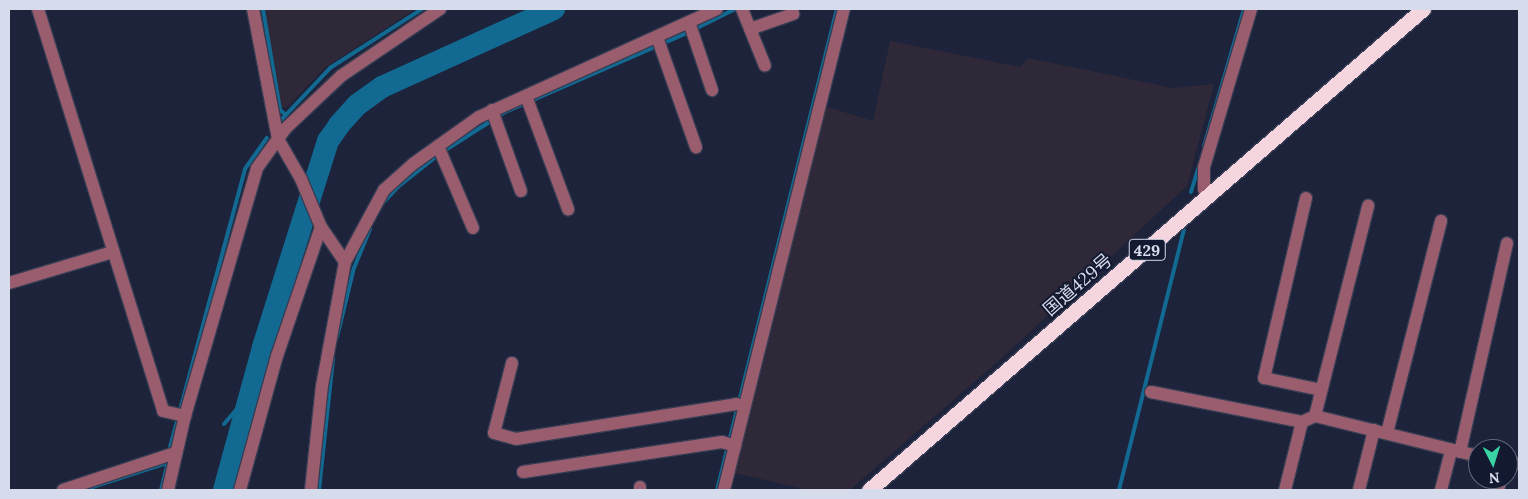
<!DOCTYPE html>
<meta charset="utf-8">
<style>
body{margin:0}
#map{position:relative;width:1528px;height:499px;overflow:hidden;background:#1c233b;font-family:Lora,"Noto Sans JP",serif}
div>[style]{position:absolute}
.industrial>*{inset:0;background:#2f2838}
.stream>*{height:4px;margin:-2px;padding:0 2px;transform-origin:2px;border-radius:2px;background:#126a93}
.river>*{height:22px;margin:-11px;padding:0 11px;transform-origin:11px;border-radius:11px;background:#126a93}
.roads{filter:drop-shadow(1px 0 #363d54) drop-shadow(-1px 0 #363d54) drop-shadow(0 1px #363d54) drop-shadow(0 -1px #363d54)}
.minor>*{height:12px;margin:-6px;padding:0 6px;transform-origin:6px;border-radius:6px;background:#9a5d6d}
.highway>*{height:15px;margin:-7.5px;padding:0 7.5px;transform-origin:7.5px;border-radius:7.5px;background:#f6d6de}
span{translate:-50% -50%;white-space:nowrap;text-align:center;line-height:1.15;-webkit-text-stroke:4px #131930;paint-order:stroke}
.shield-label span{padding:1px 4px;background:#131930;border:1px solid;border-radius:4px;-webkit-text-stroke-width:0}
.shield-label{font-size:16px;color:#d6dcec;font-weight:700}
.street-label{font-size:18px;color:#d6dcec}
.frame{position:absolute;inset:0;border:10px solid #d6dcec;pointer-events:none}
.north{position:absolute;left:1468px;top:439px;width:50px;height:50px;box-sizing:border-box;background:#131930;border:1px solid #61677b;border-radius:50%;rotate:175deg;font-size:14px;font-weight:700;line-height:20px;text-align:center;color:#d6dcec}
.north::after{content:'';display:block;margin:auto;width:18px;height:22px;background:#3ad4a4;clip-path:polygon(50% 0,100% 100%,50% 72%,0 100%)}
</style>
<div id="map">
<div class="industrial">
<div style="clip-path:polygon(265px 9px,416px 9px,326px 67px,287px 107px,281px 107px)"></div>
<div style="clip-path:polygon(890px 41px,1020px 67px,1028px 58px,1173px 88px,1214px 84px,1187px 186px,1005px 355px,850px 490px,808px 490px,735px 473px,824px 106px,873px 121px)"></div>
</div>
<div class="stream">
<div style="left:263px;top:9px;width:102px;rotate:80.4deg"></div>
<div style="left:280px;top:110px;width:6px;rotate:39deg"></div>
<div style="left:695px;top:29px;width:45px;rotate:-26.6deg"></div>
<div style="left:282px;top:119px;width:70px;rotate:-46.7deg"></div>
<div style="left:330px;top:68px;width:109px;rotate:-32.7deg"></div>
<div style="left:1204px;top:146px;width:143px;rotate:-73.7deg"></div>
<div style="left:444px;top:151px;width:72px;rotate:-32.6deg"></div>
<div style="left:505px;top:112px;width:201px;rotate:-23.5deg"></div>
<div style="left:1191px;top:192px;width:28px;rotate:-73deg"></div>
<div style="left:383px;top:203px;width:23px;rotate:-47deg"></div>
<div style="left:399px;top:186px;width:50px;rotate:-38.5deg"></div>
<div style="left:337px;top:337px;width:71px;rotate:-76.2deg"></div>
<div style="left:354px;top:268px;width:42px;rotate:-67.7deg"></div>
<div style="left:224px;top:424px;width:18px;rotate:-49deg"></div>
<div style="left:236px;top:410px;width:10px;rotate:-6deg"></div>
<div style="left:169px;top:451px;width:292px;rotate:-74.9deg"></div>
<div style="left:245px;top:169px;width:38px;rotate:-55deg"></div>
<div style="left:83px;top:490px;width:88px;rotate:-17.8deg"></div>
<div style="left:167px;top:463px;width:5px;rotate:-79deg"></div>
<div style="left:161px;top:490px;width:29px;rotate:-76deg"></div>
<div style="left:319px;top:490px;width:133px;rotate:-83.9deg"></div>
<div style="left:717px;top:490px;width:496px;rotate:-76deg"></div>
<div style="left:1119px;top:490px;width:268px;rotate:-76deg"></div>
</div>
<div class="river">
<div style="left:224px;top:490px;width:148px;rotate:-74.7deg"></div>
<div style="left:263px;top:347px;width:216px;rotate:-72.5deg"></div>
<div style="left:328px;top:141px;width:19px;rotate:-55deg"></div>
<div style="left:339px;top:125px;width:27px;rotate:-48deg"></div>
<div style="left:357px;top:105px;width:31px;rotate:-36deg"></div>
<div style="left:382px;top:87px;width:189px;rotate:-24.4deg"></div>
</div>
<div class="roads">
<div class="minor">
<div style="left:38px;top:9px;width:421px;rotate:72.7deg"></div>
<div style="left:163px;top:411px;width:23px;rotate:13deg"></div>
<div style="left:253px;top:9px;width:132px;rotate:79.1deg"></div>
<div style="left:278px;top:139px;width:46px;rotate:60.1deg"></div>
<div style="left:301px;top:179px;width:52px;rotate:67.4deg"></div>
<div style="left:321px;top:227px;width:42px;rotate:55.6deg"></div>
<div style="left:742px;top:9px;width:61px;rotate:68deg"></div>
<div style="left:689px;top:22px;width:72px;rotate:71.3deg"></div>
<div style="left:750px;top:29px;width:46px;rotate:-19.2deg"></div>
<div style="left:657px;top:37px;width:117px;rotate:70.5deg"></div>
<div style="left:526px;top:96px;width:121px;rotate:69.6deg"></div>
<div style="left:492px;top:110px;width:86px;rotate:70.3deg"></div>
<div style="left:438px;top:146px;width:89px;rotate:66.9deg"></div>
<div style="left:1208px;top:197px;width:9px;rotate:-117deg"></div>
<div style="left:1204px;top:189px;width:22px;rotate:-90deg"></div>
<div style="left:1204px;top:167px;width:165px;rotate:-73.4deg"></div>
<div style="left:1306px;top:198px;width:185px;rotate:103.1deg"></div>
<div style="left:1264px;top:378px;width:58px;rotate:11.9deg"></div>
<div style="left:9px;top:283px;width:109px;rotate:-16.6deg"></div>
<div style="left:512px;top:363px;width:72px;rotate:104.4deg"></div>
<div style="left:494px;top:433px;width:23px;rotate:15deg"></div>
<div style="left:516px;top:439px;width:223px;rotate:-9deg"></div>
<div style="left:736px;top:404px;width:9px;rotate:13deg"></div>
<div style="left:1151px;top:392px;width:154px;rotate:11.2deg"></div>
<div style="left:1302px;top:422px;width:14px;rotate:-25deg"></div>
<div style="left:1315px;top:416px;width:168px;rotate:13.8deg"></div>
<div style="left:1315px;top:416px;width:217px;rotate:-75.8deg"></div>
<div style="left:1387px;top:433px;width:219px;rotate:-75.7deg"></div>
<div style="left:1460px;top:452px;width:214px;rotate:-77.3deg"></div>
<div style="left:1508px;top:462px;width:11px;rotate:10deg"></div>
<div style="left:523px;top:472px;width:201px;rotate:-8.6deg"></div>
<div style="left:722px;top:442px;width:14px;rotate:17deg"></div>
<div style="left:63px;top:490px;width:118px;rotate:-18.3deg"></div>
<div style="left:168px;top:490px;width:76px;rotate:-77.1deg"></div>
<div style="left:185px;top:416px;width:258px;rotate:-73.8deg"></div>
<div style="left:257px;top:168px;width:49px;rotate:-54.1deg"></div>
<div style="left:286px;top:128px;width:76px;rotate:-43.4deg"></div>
<div style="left:341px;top:76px;width:120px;rotate:-34.1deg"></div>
<div style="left:240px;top:490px;width:139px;rotate:-74.6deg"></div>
<div style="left:277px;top:356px;width:136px;rotate:-71.2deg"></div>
<div style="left:311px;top:490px;width:105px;rotate:-84deg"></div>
<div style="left:322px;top:386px;width:126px;rotate:-79.5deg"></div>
<div style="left:345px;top:262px;width:82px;rotate:-61.6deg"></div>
<div style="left:384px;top:190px;width:39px;rotate:-42deg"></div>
<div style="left:413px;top:164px;width:81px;rotate:-35.5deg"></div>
<div style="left:479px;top:117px;width:261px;rotate:-24.4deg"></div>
<div style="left:640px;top:490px;width:3px;rotate:-90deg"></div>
<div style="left:724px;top:490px;width:496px;rotate:-76deg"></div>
<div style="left:1285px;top:490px;width:70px;rotate:-76deg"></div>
<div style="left:1359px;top:490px;width:62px;rotate:-76deg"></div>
<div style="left:1441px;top:490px;width:40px;rotate:-75.6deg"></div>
<div style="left:1498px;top:490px;width:11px;rotate:-75deg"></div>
</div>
<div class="highway">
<div style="left:869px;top:490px;width:734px;rotate:-40.97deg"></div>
</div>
</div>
<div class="shield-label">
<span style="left:1147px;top:250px">429</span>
</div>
<div class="street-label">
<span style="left:1078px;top:285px;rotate:-41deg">国道429号</span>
</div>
<div class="frame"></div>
<div class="north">N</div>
</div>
